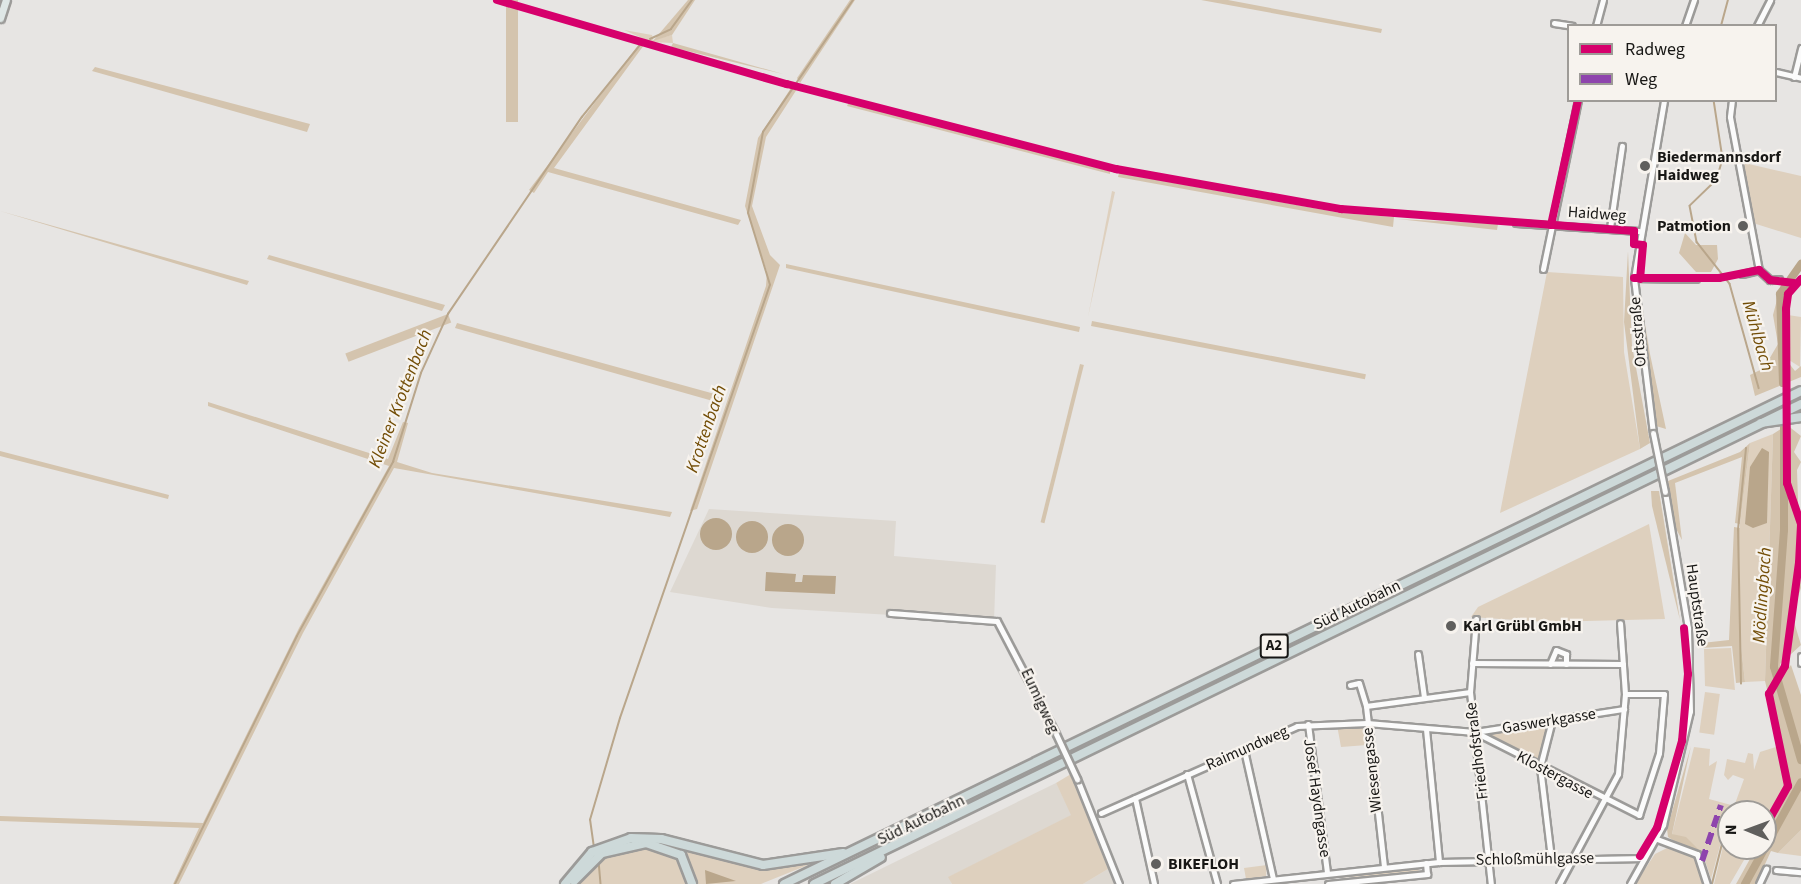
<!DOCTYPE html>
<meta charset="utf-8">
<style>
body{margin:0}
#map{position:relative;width:1801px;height:884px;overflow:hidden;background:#e7e5e3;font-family:"Source Sans 3",sans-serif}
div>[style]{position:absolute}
.built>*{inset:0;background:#ddd8d1}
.green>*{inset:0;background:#ded0be;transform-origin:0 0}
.forest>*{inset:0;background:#d4c4ae;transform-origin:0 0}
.water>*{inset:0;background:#b9a68b}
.round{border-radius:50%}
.stream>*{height:1.5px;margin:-0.75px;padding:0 0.75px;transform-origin:0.75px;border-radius:0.75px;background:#b9a68b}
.river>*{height:8px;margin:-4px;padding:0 4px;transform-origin:4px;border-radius:4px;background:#b9a68b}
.roads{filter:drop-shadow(2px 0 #9c9b99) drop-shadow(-2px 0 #9c9b99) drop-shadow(0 2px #9c9b99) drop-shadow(0 -2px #9c9b99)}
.minor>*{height:5px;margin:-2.5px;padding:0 2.5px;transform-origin:2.5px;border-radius:2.5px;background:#fbfbfb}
.major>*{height:7px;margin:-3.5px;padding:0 3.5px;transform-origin:3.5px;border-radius:3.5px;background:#dfe7e6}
.highway>*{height:8px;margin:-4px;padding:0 4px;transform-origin:4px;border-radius:4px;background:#cdd9d9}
.bridges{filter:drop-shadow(2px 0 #9c9b99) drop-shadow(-2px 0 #9c9b99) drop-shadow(0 2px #9c9b99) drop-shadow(0 -2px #9c9b99)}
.minor-bridge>*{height:5px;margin:-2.5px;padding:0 2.5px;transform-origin:2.5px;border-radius:2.5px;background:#fbfbfb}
.quiet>*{height:6px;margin-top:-3px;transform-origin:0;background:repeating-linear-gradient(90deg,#8e44ad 0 12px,transparent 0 18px)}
.cycleway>*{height:8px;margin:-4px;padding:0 4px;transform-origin:4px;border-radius:4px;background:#d6006c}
.dots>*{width:16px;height:16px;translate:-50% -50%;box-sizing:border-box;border:3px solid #f7f3ee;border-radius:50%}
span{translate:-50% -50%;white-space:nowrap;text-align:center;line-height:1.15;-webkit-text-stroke:4.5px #f7f3ee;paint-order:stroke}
.shield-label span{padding:2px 4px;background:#f7f3ee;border:2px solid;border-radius:4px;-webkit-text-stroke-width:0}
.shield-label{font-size:15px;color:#181715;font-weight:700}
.poi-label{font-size:16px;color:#181715;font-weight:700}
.left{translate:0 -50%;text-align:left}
.right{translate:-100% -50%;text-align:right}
.street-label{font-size:16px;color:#181715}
.water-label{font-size:18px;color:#724d06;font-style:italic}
.legend{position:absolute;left:1567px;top:24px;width:210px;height:78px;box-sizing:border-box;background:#f7f3ee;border:2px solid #9e9b97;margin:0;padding:8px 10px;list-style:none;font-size:18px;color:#181715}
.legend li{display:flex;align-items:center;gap:12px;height:30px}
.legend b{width:30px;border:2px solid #9e9b97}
.north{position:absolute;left:1717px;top:800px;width:60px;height:60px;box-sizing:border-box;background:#f7f3ee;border:2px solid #9e9b97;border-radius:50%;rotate:271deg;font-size:16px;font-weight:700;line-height:24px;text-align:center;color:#181715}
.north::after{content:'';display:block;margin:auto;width:21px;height:27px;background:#605f5d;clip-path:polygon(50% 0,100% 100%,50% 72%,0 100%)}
</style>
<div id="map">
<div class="built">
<div style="clip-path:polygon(709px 509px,896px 521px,894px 556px,996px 565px,994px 621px,772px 608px,670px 592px)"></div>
<div style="clip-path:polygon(1056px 783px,1072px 815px,949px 877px,952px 884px,850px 884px)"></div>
<div style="clip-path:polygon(1108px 869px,1114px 884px,1083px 884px)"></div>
</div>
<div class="green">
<div style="clip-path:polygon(624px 30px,652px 35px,653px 40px,672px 35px,673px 43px,651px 42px)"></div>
<div style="clip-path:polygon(1740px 162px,1801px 176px,1801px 238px,1753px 223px)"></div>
<div style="clip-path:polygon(1112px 191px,1115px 192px,1088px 317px)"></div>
<div style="clip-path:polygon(1547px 272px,1623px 277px,1624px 352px,1640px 449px,1500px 513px)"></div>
<div style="clip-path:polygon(1788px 315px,1801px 317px,1800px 367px,1789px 360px)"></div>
<div style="clip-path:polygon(1773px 434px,1765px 681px,1745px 682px,1739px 628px,1740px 524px,1750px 443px)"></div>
<div style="clip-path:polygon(1649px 524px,1665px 619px,1546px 622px,1471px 617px,1478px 607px)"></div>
<div style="clip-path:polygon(1731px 648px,1735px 690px,1705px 686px,1704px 649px)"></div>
<div style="left:1705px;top:692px;width:15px;height:41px;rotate:8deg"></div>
<div style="clip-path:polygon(1547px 723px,1539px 763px,1488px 737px,1489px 732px)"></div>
<div style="clip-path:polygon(1337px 725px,1362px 725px,1367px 745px,1341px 747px)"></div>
<div style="clip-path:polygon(1779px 746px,1786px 786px,1765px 822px,1765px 812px,1732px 812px,1744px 779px,1733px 775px,1728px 780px,1724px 775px,1727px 759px,1745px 763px,1748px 753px,1753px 754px,1754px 770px,1760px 752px)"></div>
<div style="clip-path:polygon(1694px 747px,1710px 749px,1709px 766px,1717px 761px,1709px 799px,1731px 805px,1711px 879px,1703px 854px,1672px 834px)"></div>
<div style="clip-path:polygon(1071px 774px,1108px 869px,1083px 884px,952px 884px,948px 877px,1071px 815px,1056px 783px)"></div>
<div style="clip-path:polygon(1729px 822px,1729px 848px,1751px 848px,1730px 884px,1714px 884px)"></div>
<div style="clip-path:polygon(1801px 830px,1801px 856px,1778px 853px)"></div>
<div style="clip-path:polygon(669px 845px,770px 868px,813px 863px,761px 884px,693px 884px,690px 865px)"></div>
<div style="clip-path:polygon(633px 847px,656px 848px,678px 858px,687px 884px,578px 884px,603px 856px)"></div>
<div style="clip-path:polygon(1669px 847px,1695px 858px,1704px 884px,1635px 884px,1655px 854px)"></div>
<div style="clip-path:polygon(1267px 865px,1266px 876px,1246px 879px,1244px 868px)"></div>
<div style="clip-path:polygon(1418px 866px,1419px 873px,1287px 881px,1289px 879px)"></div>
</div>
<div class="forest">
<div style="left:506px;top:0;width:12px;height:122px"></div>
<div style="clip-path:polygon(688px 0,695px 0,672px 35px,653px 41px)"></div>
<div style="clip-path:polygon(850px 0,855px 0,800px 83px,797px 78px)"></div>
<div style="clip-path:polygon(1201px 0,1228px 0,1382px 29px,1381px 33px)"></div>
<div style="clip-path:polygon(673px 43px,783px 74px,671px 47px)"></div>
<div style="clip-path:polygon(639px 44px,644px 45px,554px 168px,741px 220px,738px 225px,548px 172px,534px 193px,529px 190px)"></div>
<div style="clip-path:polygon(95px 67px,310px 124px,307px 132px,92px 71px)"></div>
<div style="clip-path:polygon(791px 88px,797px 89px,766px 137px,752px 206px,770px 255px,780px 265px,697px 509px,690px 511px,766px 286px,767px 272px,745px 206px,758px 138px)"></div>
<div style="clip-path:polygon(849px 102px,1110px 171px,1110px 174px,847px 106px)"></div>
<div style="clip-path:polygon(1119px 173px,1341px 213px,1394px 217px,1393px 227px,1118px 177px)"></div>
<div style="clip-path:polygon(0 211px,249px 281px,247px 285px)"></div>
<div style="clip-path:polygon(1398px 219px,1498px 224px,1497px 230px)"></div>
<div style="clip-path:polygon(1685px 233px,1696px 245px,1717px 245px,1718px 259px,1711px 272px,1696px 272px,1679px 253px)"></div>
<div style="clip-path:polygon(1628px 251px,1632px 346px,1650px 443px,1640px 449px,1624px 322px)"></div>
<div style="clip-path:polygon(269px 255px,445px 305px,442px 311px,267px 259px)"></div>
<div style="clip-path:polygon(786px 264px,1080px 327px,1079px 332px,786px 268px)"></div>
<div style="clip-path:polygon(1782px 281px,1790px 283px,1784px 357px,1795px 371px,1801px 366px,1801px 377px,1755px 396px,1750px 375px,1764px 368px,1778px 344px,1773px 315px)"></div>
<div style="clip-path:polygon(1640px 294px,1650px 354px,1666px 429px,1656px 426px,1647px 385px)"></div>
<div style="left:448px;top:314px;width:9px;height:110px;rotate:69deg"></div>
<div style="left:1092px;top:321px;width:279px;height:5px;rotate:11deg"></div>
<div style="clip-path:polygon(457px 323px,722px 396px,720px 403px,455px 328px)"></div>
<div style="left:1080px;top:364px;width:4px;height:163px;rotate:14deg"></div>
<div style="clip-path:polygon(208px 402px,388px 459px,403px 422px,408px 423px,397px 462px,432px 473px,672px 512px,670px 517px,394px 468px,303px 633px,179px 884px,173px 884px,199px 828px,0 821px,0 816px,203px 823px,299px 628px,389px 466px,208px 406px)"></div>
<div style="clip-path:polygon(1787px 425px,1801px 436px,1794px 452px,1801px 462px,1797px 470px,1801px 588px,1792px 615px,1801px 645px,1780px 664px,1784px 673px,1791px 665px,1801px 695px,1801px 830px,1778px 853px,1771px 851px,1756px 884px,1736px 884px,1756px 848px,1765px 848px,1765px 831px,1790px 787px,1765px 681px,1773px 434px)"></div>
<div style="clip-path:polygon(1750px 443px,1740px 524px,1735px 523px,1742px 457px,1675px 483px,1682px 540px,1674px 525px,1668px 481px,1740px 452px)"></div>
<div style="clip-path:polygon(0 451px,169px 495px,168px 499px,0 456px)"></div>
<div style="clip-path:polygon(1651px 491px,1659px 491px,1680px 620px,1652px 506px)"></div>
<div style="clip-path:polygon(1734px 527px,1740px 528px,1739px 628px,1745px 682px,1736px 683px,1732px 646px,1702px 648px,1702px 643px,1729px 640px)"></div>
<div style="clip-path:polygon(1691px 746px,1672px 834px,1686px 837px,1703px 854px,1702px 859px,1668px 837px,1667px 829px)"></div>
</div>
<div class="water">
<div style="clip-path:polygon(1762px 448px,1769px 452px,1767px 523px,1753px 528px,1745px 524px,1750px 467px)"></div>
<div class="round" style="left:700px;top:518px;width:32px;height:32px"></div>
<div class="round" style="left:736px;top:521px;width:32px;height:32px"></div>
<div class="round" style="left:772px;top:524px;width:32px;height:32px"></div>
<div style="clip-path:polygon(766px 572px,796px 574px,795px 582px,802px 582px,803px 575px,836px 576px,835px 594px,765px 591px)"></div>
<div style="clip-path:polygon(705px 870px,736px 881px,706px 884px)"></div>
</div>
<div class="stream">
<div style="left:1721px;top:26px;width:27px;rotate:-75deg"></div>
<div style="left:650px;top:39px;width:23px;rotate:-25deg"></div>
<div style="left:671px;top:29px;width:36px;rotate:-54deg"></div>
<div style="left:1714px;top:100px;width:60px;rotate:81.3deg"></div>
<div style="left:1723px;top:159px;width:22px;rotate:106deg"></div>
<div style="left:1717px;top:180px;width:37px;rotate:136deg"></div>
<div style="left:1690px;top:206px;width:37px;rotate:79deg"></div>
<div style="left:1697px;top:242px;width:53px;rotate:51.8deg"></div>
<div style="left:1730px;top:284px;width:108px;rotate:74.4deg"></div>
<div style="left:1741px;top:684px;width:154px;rotate:-91.1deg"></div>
<div style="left:1738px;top:530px;width:82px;rotate:-84.4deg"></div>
<div style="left:1730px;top:812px;width:6px;rotate:-72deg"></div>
<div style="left:594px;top:848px;width:28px;rotate:-98deg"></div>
<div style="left:590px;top:820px;width:106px;rotate:-73.6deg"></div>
<div style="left:620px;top:718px;width:458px;rotate:-70.9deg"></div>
<div style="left:770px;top:285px;width:75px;rotate:-107deg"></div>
<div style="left:748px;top:213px;width:82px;rotate:-79.5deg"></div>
<div style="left:763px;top:132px;width:160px;rotate:-55.7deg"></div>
<div style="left:599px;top:861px;width:23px;rotate:85deg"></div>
<div style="left:175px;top:884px;width:276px;rotate:-63.8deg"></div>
<div style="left:297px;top:636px;width:199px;rotate:-61.1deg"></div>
<div style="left:393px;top:462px;width:93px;rotate:-72.5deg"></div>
<div style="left:421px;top:373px;width:65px;rotate:-65.4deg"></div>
<div style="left:448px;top:314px;width:238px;rotate:-55.8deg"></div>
<div style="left:582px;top:117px;width:92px;rotate:-51.1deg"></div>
<div style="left:1712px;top:884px;width:70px;rotate:-76deg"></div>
</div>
<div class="river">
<div style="left:1783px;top:383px;width:89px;rotate:-91.9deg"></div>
<div style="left:1780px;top:294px;width:37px;rotate:-55deg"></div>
<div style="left:1784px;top:427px;width:103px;rotate:90deg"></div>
<div style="left:1784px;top:530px;width:137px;rotate:94.2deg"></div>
<div style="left:1774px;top:667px;width:97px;rotate:73.8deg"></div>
<div style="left:1745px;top:884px;width:116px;rotate:-61.2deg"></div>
</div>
<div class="roads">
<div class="minor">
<div style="left:1554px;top:23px;width:18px;rotate:9deg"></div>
<div style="left:1596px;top:26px;width:27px;rotate:-75deg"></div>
<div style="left:1685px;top:26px;width:28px;rotate:-71deg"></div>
<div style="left:1757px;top:26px;width:29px;rotate:-63deg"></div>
<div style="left:1776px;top:72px;width:26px;rotate:13deg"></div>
<div style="left:1794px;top:77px;width:30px;rotate:-76deg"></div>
<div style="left:1732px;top:100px;width:17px;rotate:97deg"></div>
<div style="left:1730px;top:117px;width:156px;rotate:79.3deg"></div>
<div style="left:1759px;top:270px;width:15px;rotate:42deg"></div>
<div style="left:1770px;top:280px;width:9px;rotate:-6deg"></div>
<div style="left:1516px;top:223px;width:123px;rotate:3.7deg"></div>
<div style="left:1610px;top:228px;width:83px;rotate:-81.7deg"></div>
<div style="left:1543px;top:269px;width:173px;rotate:-78.3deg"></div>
<div style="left:1742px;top:274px;width:17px;rotate:-13deg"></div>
<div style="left:1634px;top:278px;width:62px;rotate:0.9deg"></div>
<div style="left:1653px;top:433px;width:156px;rotate:-97deg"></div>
<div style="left:1634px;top:278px;width:181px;rotate:-80.4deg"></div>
<div style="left:890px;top:613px;width:107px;rotate:4.3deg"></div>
<div style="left:997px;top:621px;width:127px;rotate:62.4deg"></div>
<div style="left:1476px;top:619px;width:73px;rotate:94.7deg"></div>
<div style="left:1470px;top:692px;width:193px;rotate:83.8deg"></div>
<div style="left:1418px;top:654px;width:43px;rotate:82.1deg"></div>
<div style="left:1801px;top:656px;width:7px;rotate:90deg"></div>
<div style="left:1472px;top:663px;width:151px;rotate:0.4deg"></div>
<div style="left:1550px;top:664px;width:15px;rotate:-67deg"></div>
<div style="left:1556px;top:650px;width:11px;rotate:22deg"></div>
<div style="left:1566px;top:654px;width:10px;rotate:90deg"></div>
<div style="left:1350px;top:685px;width:9px;rotate:-13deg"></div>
<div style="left:1359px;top:683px;width:24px;rotate:73deg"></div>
<div style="left:1366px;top:706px;width:162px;rotate:83.6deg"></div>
<div style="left:1366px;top:706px;width:105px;rotate:-7.7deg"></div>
<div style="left:1308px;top:724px;width:149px;rotate:82.7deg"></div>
<div style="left:1426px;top:729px;width:134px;rotate:84.4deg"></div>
<div style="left:1475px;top:732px;width:184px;rotate:26.8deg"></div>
<div style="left:1639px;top:815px;width:65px;rotate:-72.1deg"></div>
<div style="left:1659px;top:753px;width:59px;rotate:-85.2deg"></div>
<div style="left:1664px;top:694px;width:39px;rotate:180deg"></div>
<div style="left:1244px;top:750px;width:132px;rotate:77.3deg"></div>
<div style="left:1187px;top:774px;width:114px;rotate:74.7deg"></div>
<div style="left:1077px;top:779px;width:113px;rotate:68.2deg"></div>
<div style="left:1135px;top:798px;width:88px;rotate:77.5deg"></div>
<div style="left:1101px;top:813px;width:214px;rotate:-23.9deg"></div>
<div style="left:1297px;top:726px;width:70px;rotate:-2.5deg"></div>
<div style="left:1367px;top:723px;width:108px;rotate:4.8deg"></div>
<div style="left:1475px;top:732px;width:151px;rotate:-8.8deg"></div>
<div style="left:1657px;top:839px;width:43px;rotate:20.6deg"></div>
<div style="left:1697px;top:854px;width:32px;rotate:72deg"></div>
<div style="left:1551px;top:858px;width:92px;rotate:-96.9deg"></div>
<div style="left:1540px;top:767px;width:49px;rotate:-75.7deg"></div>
<div style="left:1776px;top:870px;width:25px;rotate:5deg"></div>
<div style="left:1233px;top:884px;width:207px;rotate:-6.1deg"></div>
<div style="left:1439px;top:862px;width:205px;rotate:-1.1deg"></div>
<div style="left:1328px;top:884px;width:100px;rotate:-5.8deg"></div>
<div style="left:1427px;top:874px;width:11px;rotate:-95deg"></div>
<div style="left:1559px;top:884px;width:125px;rotate:-61.8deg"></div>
<div style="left:1618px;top:774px;width:80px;rotate:-85deg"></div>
<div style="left:1625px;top:694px;width:71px;rotate:-94deg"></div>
<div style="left:1630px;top:884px;width:68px;rotate:-60.8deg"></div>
<div style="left:1663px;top:825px;width:117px;rotate:-76.7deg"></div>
<div style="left:1690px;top:711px;width:83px;rotate:-91.4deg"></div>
<div style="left:1688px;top:628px;width:138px;rotate:-99.6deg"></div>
<div style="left:1759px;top:884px;width:17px;rotate:-65deg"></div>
</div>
<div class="major">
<div style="left:0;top:18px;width:19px;rotate:-72deg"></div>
</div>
<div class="highway">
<div style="left:1761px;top:423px;width:40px;rotate:-8.5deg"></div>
<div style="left:574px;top:881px;width:40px;rotate:-45deg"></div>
<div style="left:602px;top:853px;width:45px;rotate:-12.8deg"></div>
<div style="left:646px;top:843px;width:37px;rotate:19deg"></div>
<div style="left:681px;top:855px;width:31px;rotate:69deg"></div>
<div style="left:565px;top:884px;width:42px;rotate:-49.8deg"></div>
<div style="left:592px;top:852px;width:41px;rotate:-19.7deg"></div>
<div style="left:631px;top:838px;width:30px;rotate:2deg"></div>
<div style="left:661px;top:839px;width:105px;rotate:14.3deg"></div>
<div style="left:763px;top:865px;width:81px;rotate:-8.5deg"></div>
<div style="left:784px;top:884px;width:1130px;rotate:-25.86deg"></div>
<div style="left:814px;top:884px;width:1098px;rotate:-25.93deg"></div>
<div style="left:835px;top:884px;width:53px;rotate:-30.4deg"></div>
</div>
</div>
<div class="bridges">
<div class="minor-bridge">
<div style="left:1653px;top:433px;width:60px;rotate:78.5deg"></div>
<div style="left:1056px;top:734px;width:50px;rotate:65deg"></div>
</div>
</div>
<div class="quiet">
<div style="left:1702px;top:861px;width:59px;rotate:-71.3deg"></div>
</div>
<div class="cycleway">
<div style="left:497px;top:0;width:302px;rotate:16.2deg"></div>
<div style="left:787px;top:84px;width:340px;rotate:14.5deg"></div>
<div style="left:1116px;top:169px;width:229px;rotate:10.1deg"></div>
<div style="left:1341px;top:209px;width:294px;rotate:4.3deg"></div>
<div style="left:1634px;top:231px;width:13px;rotate:90deg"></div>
<div style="left:1634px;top:244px;width:9px;rotate:6deg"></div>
<div style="left:1643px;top:245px;width:34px;rotate:95deg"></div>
<div style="left:1551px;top:225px;width:128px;rotate:-77.8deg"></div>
<div style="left:1634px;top:278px;width:85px"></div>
<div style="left:1719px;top:278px;width:41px;rotate:-11.3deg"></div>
<div style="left:1759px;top:270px;width:15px;rotate:42deg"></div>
<div style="left:1770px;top:280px;width:24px;rotate:7deg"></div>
<div style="left:1765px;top:827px;width:47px;rotate:-60.7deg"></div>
<div style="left:1788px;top:786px;width:94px;rotate:-101.7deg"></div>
<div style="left:1769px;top:694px;width:32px;rotate:-60deg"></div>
<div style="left:1785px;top:666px;width:104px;rotate:-82.3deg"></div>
<div style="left:1799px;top:563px;width:39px;rotate:-87deg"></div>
<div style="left:1801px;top:524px;width:43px;rotate:-108.9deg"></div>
<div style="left:1787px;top:483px;width:174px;rotate:-90.3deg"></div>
<div style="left:1786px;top:309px;width:15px;rotate:-82deg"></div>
<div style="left:1788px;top:294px;width:20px;rotate:-49deg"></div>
<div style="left:1640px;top:856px;width:33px;rotate:-59deg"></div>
<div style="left:1657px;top:828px;width:91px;rotate:-74deg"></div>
<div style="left:1682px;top:741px;width:67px;rotate:-84.9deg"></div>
<div style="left:1688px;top:674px;width:46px;rotate:-95deg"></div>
</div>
<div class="dots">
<div style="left:1645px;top:166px;background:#605f5d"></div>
<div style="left:1743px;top:226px;background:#605f5d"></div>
<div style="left:1451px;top:626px;background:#605f5d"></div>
<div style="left:1156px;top:864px;background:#605f5d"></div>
</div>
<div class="shield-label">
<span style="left:1274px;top:646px">A2</span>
</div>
<div class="poi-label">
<span class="left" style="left:1657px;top:166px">Biedermannsdorf<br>Haidweg</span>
<span class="right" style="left:1731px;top:226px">Patmotion</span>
<span class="left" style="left:1463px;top:626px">Karl Grübl GmbH</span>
<span class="left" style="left:1168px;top:864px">BIKEFLOH</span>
</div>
<div class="street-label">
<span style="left:1597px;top:214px;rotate:4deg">Haidweg</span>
<span style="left:1638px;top:332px;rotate:-95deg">Ortsstraße</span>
<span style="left:1357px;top:605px;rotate:-26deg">Süd Autobahn</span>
<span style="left:1697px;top:605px;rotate:82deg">Hauptstraße</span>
<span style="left:1040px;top:701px;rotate:65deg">Eumigweg</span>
<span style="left:1549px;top:721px;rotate:-9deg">Gaswerkgasse</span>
<span style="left:1247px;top:748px;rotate:-24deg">Raimundweg</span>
<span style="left:1477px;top:751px;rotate:-97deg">Friedhofstraße</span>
<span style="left:1372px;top:770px;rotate:-96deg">Wiesengasse</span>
<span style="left:1555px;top:775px;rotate:28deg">Klostergasse</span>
<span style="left:1317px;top:798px;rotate:82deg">Josef Haydngasse</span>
<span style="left:921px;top:820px;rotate:-26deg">Süd Autobahn</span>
<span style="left:1535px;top:859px;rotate:-1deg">Schloßmühlgasse</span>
</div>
<div class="water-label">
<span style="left:1757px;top:336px;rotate:74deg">Mühlbach</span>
<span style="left:401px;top:399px;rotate:-69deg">Kleiner Krottenbach</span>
<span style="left:707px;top:429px;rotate:-71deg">Krottenbach</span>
<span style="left:1763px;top:595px;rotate:-86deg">Mödlingbach</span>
</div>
<ul class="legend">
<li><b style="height:8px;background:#d6006c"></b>Radweg</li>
<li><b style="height:8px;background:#8e44ad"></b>Weg</li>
</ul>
<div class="north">N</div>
</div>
